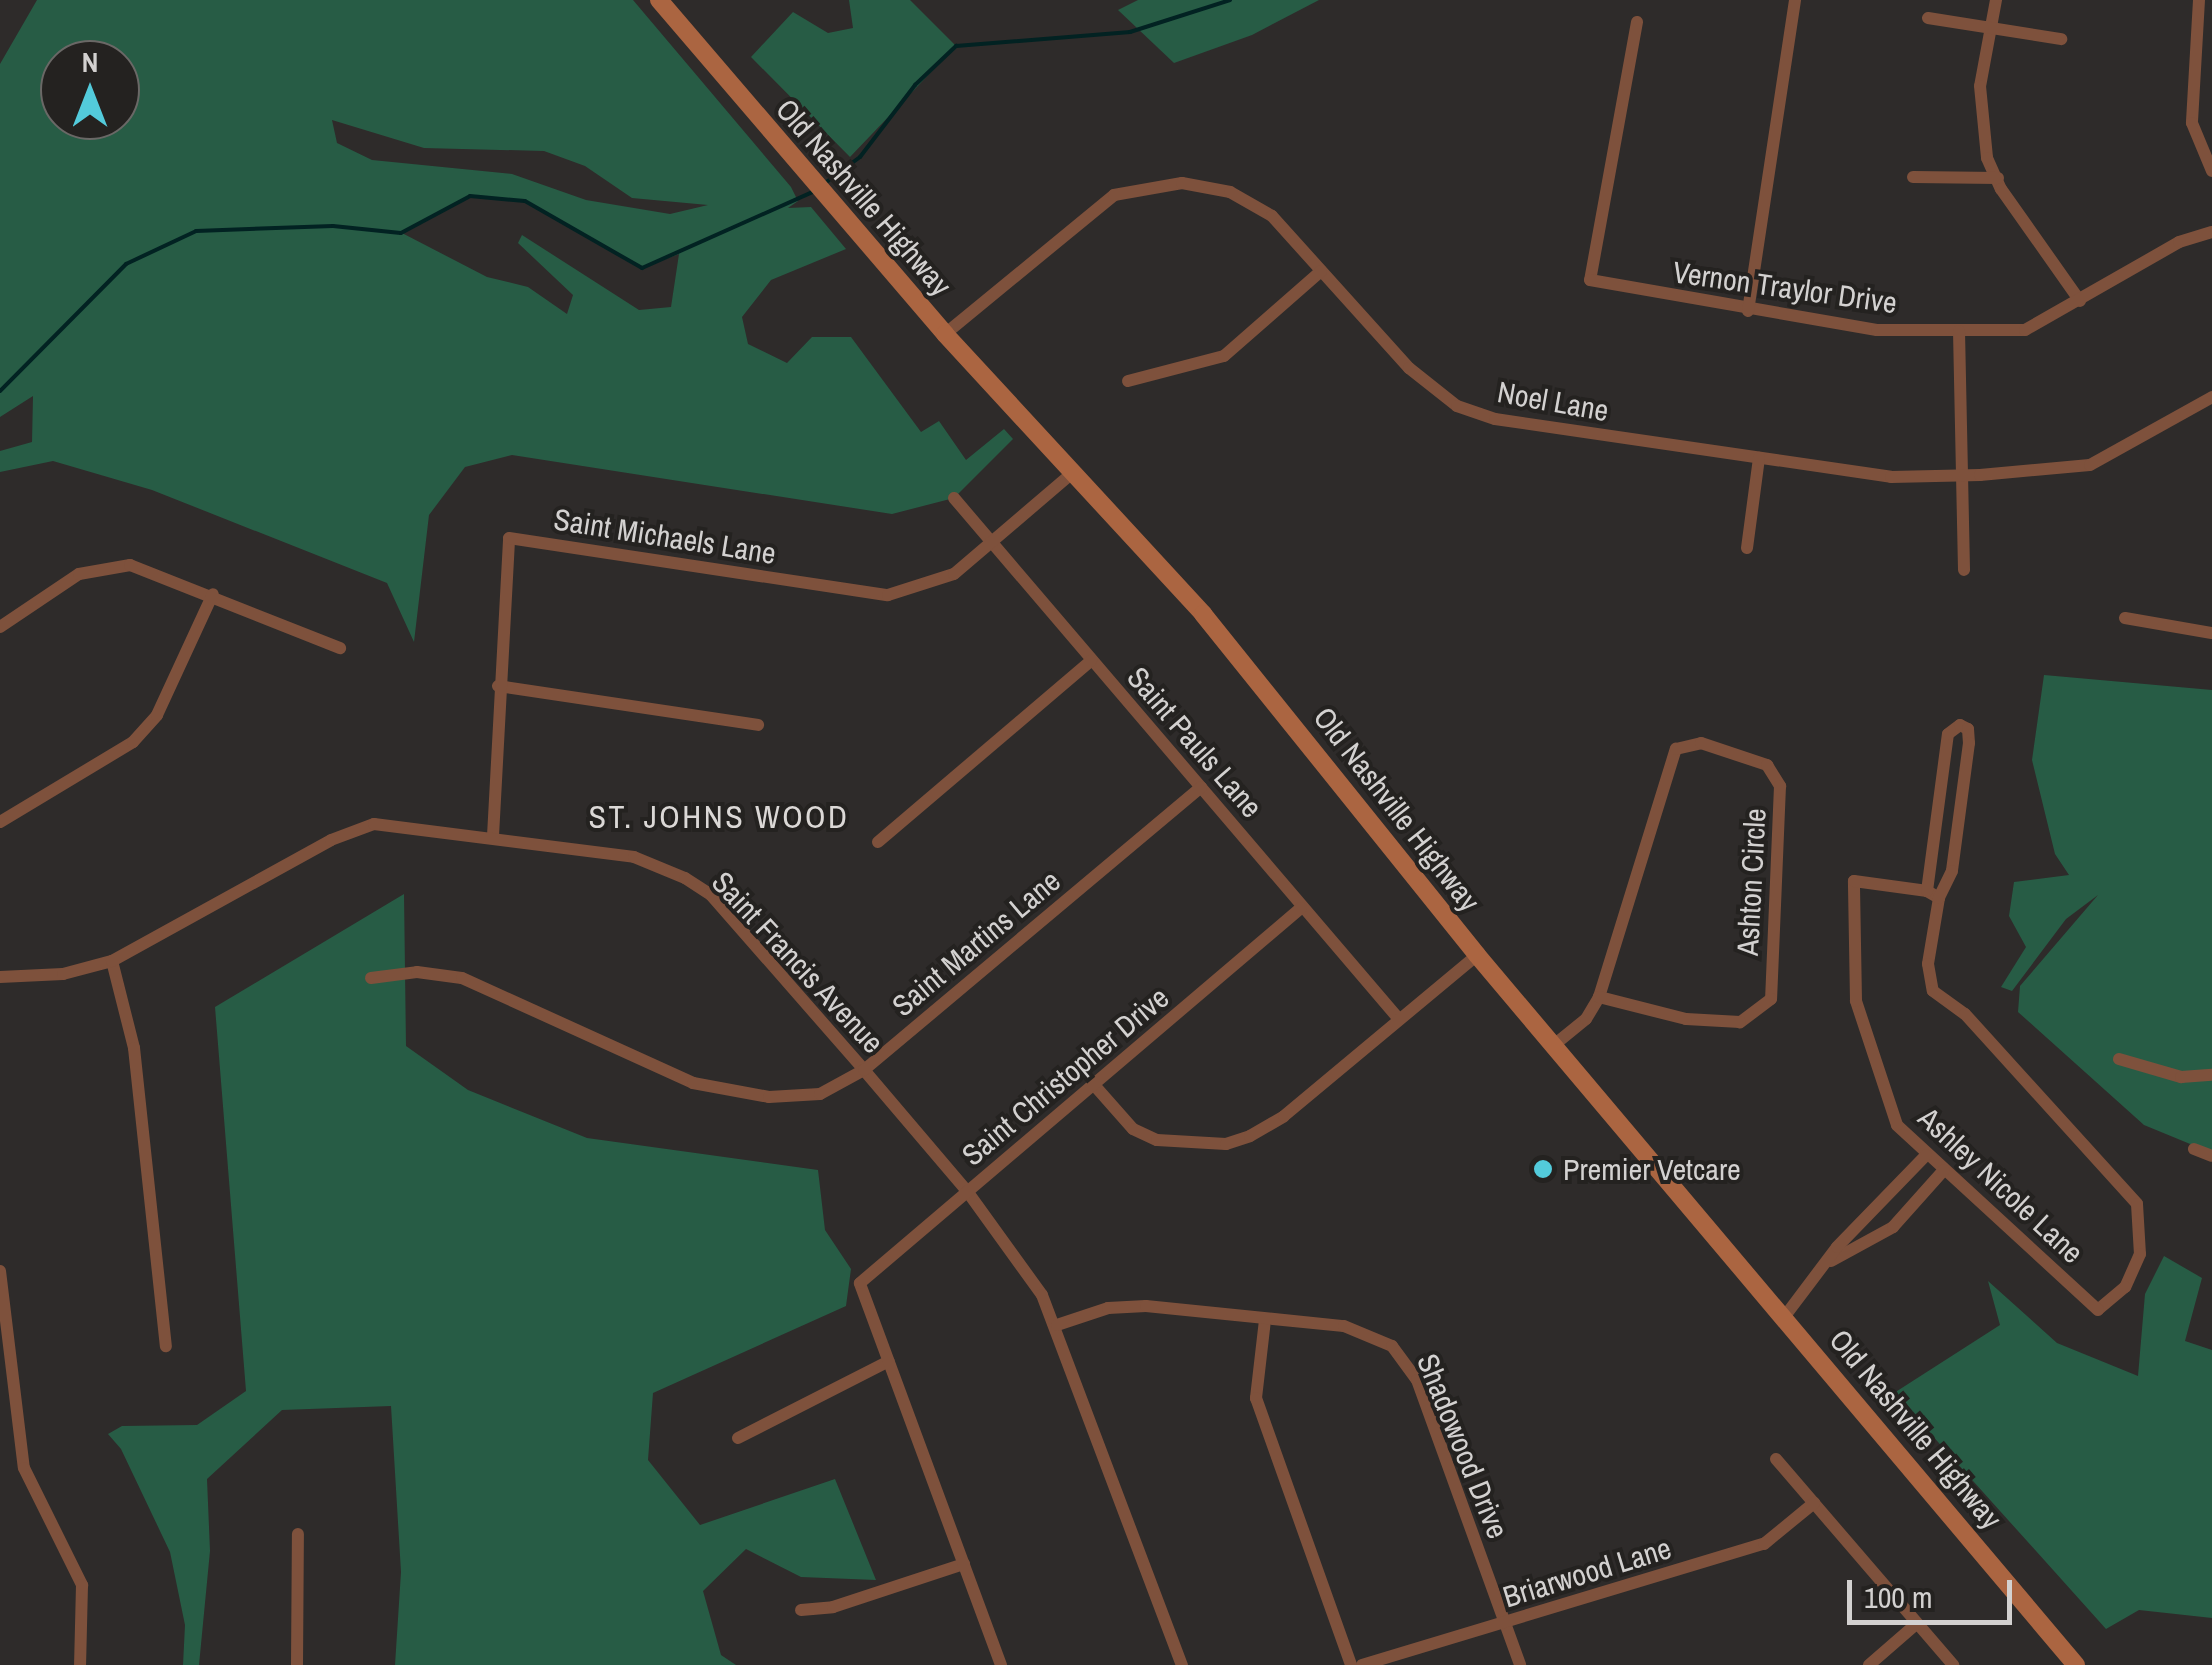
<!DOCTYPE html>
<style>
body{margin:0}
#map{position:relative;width:2212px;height:1665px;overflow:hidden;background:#2e2b2a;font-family:"Archivo Narrow",sans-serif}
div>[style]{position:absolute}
.green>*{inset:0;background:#275c45}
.stream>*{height:4px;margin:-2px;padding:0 2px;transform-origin:2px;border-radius:2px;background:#022222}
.minor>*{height:12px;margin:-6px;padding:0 6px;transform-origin:6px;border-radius:6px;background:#7e513c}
.secondary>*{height:18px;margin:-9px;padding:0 9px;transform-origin:9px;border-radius:9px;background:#ab6541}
.dots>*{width:28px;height:28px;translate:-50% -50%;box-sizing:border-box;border:5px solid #242220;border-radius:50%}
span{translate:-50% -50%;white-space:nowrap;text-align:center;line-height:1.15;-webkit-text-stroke:8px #242220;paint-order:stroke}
.street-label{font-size:30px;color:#d3d1d0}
.poi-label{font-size:30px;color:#d3d1d0}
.left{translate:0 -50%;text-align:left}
.neighbourhood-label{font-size:32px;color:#dbd8d6;letter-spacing:2.5px}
.north{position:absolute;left:40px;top:40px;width:100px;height:100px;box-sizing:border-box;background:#242220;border:2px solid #6a6866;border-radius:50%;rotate:0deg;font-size:28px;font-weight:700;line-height:40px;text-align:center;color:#d3d1d0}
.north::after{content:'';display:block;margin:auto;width:35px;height:45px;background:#53cbdb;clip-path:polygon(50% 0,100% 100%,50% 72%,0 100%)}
.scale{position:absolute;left:1847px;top:1580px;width:165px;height:45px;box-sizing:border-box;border:5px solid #d3d1d0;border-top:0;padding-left:12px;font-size:30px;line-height:35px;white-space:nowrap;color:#d3d1d0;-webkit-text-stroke:8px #242220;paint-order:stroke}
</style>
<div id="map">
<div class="green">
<div style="clip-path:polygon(evenodd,37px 0,633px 0,791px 187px,798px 201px,788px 208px,811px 207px,846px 249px,771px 280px,742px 317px,748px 344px,787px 363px,812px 337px,851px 337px,921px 432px,939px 421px,966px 460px,1004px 429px,1013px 439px,954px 498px,892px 514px,512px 455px,465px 467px,429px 515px,414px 642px,387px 583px,152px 490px,53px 461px,0 472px,0 451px,32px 442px,33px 396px,0 417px,0 64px,37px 0,60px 60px,120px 60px,120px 120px,60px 120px,60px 60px,37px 0,332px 120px,424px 148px,544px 151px,585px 166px,632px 198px,708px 205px,670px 214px,586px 200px,512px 174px,372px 160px,337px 143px,332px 120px,37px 0,470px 196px,525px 201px,642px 268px,679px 254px,671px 307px,639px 310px,522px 235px,518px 243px,573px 295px,567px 314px,528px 287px,487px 277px,402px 233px,470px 196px)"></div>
<div style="clip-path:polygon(849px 0,910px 0,956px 46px,850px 157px,751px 57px,793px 12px,828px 33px,853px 28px)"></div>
<div style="clip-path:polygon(1138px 0,1319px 0,1252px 35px,1174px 63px,1118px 10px)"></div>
<div style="clip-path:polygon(2044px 675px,2212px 690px,2212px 1153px,2144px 1125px,2018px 1012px,2020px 986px,2098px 895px,2066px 919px,2012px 991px,2001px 987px,2026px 947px,2009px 916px,2014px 882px,2069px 875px,2055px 854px,2032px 760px)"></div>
<div style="clip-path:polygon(404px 894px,406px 1046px,468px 1090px,587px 1138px,818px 1170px,825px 1230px,851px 1269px,846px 1306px,653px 1393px,648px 1460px,700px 1525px,835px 1479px,876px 1580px,801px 1577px,746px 1549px,703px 1591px,721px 1655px,736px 1665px,395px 1665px,401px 1572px,391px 1406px,282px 1410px,207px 1479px,210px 1551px,199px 1665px,183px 1665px,185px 1625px,170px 1552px,121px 1449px,108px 1434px,122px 1426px,197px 1425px,246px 1391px,215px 1007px)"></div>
<div style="clip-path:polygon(2164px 1256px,2202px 1278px,2185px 1341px,2212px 1350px,2212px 1618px,2139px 1610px,2106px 1629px,1894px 1393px,2000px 1325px,1988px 1281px,2057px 1343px,2138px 1376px,2145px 1294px)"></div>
</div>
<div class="stream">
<div style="left:825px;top:183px;width:44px;rotate:-36.6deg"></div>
<div style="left:860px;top:157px;width:91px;rotate:-52.6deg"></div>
<div style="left:915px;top:85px;width:57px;rotate:-43.6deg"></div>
<div style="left:956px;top:46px;width:175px;rotate:-4.6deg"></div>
<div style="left:1130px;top:32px;width:105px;rotate:-17.7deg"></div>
<div style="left:0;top:391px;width:179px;rotate:-45.2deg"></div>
<div style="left:126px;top:264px;width:77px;rotate:-25.2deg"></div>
<div style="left:196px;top:231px;width:137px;rotate:-2.1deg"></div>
<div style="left:333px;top:226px;width:68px;rotate:5.9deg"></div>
<div style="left:401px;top:233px;width:78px;rotate:-28.2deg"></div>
<div style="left:470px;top:196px;width:55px;rotate:5.2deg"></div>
<div style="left:525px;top:201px;width:135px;rotate:29.8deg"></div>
<div style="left:642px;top:268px;width:187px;rotate:-24deg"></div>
</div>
<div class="minor">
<div style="left:1996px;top:0;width:87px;rotate:100.5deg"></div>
<div style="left:1980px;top:86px;width:72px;rotate:84.4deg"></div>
<div style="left:1987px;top:158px;width:34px;rotate:66deg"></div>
<div style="left:2001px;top:189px;width:137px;rotate:54.8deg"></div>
<div style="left:2199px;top:0;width:123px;rotate:93.3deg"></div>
<div style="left:2192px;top:123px;width:52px;rotate:67.4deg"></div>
<div style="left:1928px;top:18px;width:135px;rotate:9deg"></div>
<div style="left:1637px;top:22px;width:262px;rotate:100.3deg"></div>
<div style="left:1590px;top:280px;width:291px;rotate:9.9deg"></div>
<div style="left:1877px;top:330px;width:148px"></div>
<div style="left:2025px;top:330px;width:177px;rotate:-29.7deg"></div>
<div style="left:2179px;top:242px;width:34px;rotate:-17deg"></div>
<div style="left:1913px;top:177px;width:85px;rotate:0.7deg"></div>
<div style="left:1748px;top:311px;width:315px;rotate:-81.4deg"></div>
<div style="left:1959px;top:331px;width:239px;rotate:88.8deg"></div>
<div style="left:945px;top:334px;width:219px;rotate:-39.4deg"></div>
<div style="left:1114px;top:195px;width:69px;rotate:-10deg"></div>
<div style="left:1182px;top:183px;width:49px;rotate:10.6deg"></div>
<div style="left:1230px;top:192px;width:48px;rotate:29.7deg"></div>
<div style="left:1272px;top:216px;width:205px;rotate:48deg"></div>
<div style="left:1409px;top:368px;width:61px;rotate:38.4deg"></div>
<div style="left:1457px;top:406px;width:40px;rotate:18.9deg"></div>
<div style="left:1495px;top:419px;width:400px;rotate:8.3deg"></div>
<div style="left:1891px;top:477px;width:89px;rotate:-1.3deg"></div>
<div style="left:1980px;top:475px;width:110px;rotate:-5.2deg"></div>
<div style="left:2090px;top:465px;width:140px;rotate:-29.1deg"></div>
<div style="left:1128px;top:381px;width:99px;rotate:-14.6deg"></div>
<div style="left:1224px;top:356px;width:129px;rotate:-41.2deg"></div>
<div style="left:954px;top:498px;width:684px;rotate:49.51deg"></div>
<div style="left:1747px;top:548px;width:91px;rotate:-82.4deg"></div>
<div style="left:2125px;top:618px;width:88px;rotate:9.8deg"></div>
<div style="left:0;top:627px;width:95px;rotate:-33.9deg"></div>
<div style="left:79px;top:574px;width:52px;rotate:-10deg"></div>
<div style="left:130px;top:565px;width:226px;rotate:21.6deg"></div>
<div style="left:498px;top:686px;width:263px;rotate:8.5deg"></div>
<div style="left:0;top:822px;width:155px;rotate:-31deg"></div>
<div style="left:133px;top:742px;width:36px;rotate:-48deg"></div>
<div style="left:157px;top:715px;width:133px;rotate:-65.2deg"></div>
<div style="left:493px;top:836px;width:298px;rotate:-86.9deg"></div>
<div style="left:509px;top:538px;width:383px;rotate:8.6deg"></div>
<div style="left:888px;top:595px;width:69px;rotate:-17.7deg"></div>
<div style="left:954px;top:574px;width:154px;rotate:-40.5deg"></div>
<div style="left:878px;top:842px;width:280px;rotate:-40.4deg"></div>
<div style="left:1927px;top:891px;width:14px;rotate:30deg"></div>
<div style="left:1939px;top:898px;width:67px;rotate:99.5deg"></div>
<div style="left:1928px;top:964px;width:27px;rotate:80deg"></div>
<div style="left:1933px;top:991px;width:39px;rotate:36deg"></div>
<div style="left:1965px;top:1014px;width:256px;rotate:47.8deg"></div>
<div style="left:2137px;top:1204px;width:50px;rotate:86.6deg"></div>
<div style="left:2140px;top:1254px;width:36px;rotate:114deg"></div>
<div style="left:2125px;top:1287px;width:35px;rotate:140deg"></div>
<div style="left:2098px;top:1310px;width:273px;rotate:-137.4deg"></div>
<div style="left:1897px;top:1125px;width:131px;rotate:-108.3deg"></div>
<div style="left:1856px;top:1001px;width:120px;rotate:-91deg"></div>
<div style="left:1854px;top:881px;width:74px;rotate:7.8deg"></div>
<div style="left:1927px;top:891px;width:158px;rotate:-82.4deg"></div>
<div style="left:1948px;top:734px;width:15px;rotate:-37deg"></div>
<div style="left:1960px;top:725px;width:9px;rotate:27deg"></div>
<div style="left:1968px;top:729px;width:14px;rotate:86deg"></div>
<div style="left:1969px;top:743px;width:129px;rotate:97.6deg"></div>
<div style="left:1952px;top:871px;width:30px;rotate:116deg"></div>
<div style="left:112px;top:961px;width:90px;rotate:75.8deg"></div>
<div style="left:134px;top:1048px;width:300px;rotate:83.9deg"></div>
<div style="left:0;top:977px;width:63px;rotate:-2.7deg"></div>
<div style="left:63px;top:974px;width:51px;rotate:-14.9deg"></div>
<div style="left:112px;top:961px;width:250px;rotate:-28.9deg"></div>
<div style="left:331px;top:840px;width:46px;rotate:-20.4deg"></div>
<div style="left:374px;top:824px;width:262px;rotate:7.2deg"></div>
<div style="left:634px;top:857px;width:55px;rotate:22.4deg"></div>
<div style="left:685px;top:878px;width:31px;rotate:33deg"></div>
<div style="left:711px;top:895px;width:232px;rotate:48.8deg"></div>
<div style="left:864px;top:1070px;width:159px;rotate:49.6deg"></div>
<div style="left:967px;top:1191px;width:128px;rotate:54.2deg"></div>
<div style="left:1042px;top:1295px;width:396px;rotate:69.3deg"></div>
<div style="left:371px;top:978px;width:46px;rotate:-7.4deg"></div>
<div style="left:417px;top:972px;width:45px;rotate:7.6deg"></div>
<div style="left:462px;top:978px;width:254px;rotate:24.4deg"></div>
<div style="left:693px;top:1083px;width:77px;rotate:10.4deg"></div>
<div style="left:769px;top:1097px;width:51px;rotate:-3.4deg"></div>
<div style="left:820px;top:1094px;width:50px;rotate:-28.6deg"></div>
<div style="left:864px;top:1070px;width:440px;rotate:-40deg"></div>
<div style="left:1554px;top:1045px;width:41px;rotate:-39.1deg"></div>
<div style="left:1586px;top:1019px;width:26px;rotate:-59deg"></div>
<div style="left:1599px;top:997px;width:260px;rotate:-72.8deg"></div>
<div style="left:1676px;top:749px;width:26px;rotate:-13deg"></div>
<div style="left:1701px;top:743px;width:70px;rotate:18.4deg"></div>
<div style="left:1767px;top:765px;width:25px;rotate:58deg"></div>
<div style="left:1780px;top:786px;width:213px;rotate:92.4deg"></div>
<div style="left:1771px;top:999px;width:39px;rotate:143deg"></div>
<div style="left:1740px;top:1022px;width:54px;rotate:-176.8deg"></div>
<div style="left:1686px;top:1019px;width:90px;rotate:-165.8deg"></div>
<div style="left:2119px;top:1059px;width:65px;rotate:16.2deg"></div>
<div style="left:2181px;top:1077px;width:31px;rotate:-4deg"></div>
<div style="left:1095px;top:1086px;width:57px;rotate:48.5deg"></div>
<div style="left:1133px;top:1129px;width:26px;rotate:25deg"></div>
<div style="left:1157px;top:1140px;width:69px;rotate:3.3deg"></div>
<div style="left:1226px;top:1144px;width:25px;rotate:-18deg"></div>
<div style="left:1250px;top:1136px;width:39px;rotate:-30deg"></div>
<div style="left:1284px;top:1116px;width:251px;rotate:-39.8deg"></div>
<div style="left:2194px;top:1149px;width:19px;rotate:21deg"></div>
<div style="left:1831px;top:1261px;width:71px;rotate:-28.7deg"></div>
<div style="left:1893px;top:1227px;width:76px;rotate:-48.2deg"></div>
<div style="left:0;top:1271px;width:198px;rotate:83.1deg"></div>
<div style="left:24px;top:1468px;width:131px;rotate:63.6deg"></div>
<div style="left:82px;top:1585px;width:80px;rotate:91.4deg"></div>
<div style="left:1785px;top:1316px;width:86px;rotate:-53deg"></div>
<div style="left:1837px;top:1247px;width:128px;rotate:-45.9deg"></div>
<div style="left:1265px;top:1320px;width:79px;rotate:96.6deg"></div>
<div style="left:1256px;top:1398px;width:283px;rotate:70.4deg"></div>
<div style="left:1057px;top:1325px;width:54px;rotate:-18.4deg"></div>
<div style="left:1108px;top:1308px;width:38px;rotate:-3deg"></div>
<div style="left:1146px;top:1306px;width:199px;rotate:5.8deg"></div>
<div style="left:1344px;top:1326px;width:52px;rotate:22.6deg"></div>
<div style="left:1392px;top:1346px;width:42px;rotate:53.7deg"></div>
<div style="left:1417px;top:1380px;width:303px;rotate:70.1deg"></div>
<div style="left:738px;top:1438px;width:169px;rotate:-27deg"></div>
<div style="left:1776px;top:1459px;width:272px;rotate:49.3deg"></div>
<div style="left:801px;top:1610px;width:32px;rotate:-5deg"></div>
<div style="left:833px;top:1607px;width:138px;rotate:-18.2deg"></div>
<div style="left:297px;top:1665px;width:131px;rotate:-89.6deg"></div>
<div style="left:1001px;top:1665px;width:407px;rotate:-110.3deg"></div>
<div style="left:860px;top:1283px;width:579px;rotate:-40.38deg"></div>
<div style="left:1362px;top:1665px;width:420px;rotate:-16.8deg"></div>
<div style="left:1764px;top:1544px;width:65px;rotate:-39.4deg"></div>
<div style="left:1869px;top:1665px;width:61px;rotate:-41deg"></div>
</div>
<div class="secondary">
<div style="left:659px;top:0;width:440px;rotate:49.4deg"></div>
<div style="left:945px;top:334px;width:381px;rotate:47.3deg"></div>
<div style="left:1203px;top:614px;width:437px;rotate:51.2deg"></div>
<div style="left:1477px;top:955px;width:929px;rotate:49.85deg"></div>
</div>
<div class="dots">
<div style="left:1543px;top:1169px;background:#53cbdb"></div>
</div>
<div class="street-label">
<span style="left:864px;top:197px;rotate:49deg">Old Nashville Highway</span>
<span style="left:1785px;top:287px;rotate:8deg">Vernon Traylor Drive</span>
<span style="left:1553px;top:401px;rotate:10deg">Noel Lane</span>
<span style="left:665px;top:536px;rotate:9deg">Saint Michaels Lane</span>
<span style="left:1195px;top:742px;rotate:49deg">Saint Pauls Lane</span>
<span style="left:1397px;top:809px;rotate:52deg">Old Nashville Highway</span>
<span style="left:1751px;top:882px;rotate:-87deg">Ashton Circle</span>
<span style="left:976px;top:943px;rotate:-40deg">Saint Martins Lane</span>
<span style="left:798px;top:962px;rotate:47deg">Saint Francis Avenue</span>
<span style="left:1065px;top:1076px;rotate:-40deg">Saint Christopher Drive</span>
<span style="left:2001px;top:1185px;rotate:43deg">Ashley Nicole Lane</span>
<span style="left:1916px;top:1429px;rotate:50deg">Old Nashville Highway</span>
<span style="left:1463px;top:1446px;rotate:68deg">Shadowood Drive</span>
<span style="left:1587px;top:1572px;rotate:-17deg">Briarwood Lane</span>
</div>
<div class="poi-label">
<span class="left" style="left:1563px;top:1169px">Premier Vetcare</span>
</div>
<div class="neighbourhood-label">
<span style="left:719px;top:817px">ST. JOHNS WOOD</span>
</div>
<div class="north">N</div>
<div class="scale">100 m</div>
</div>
